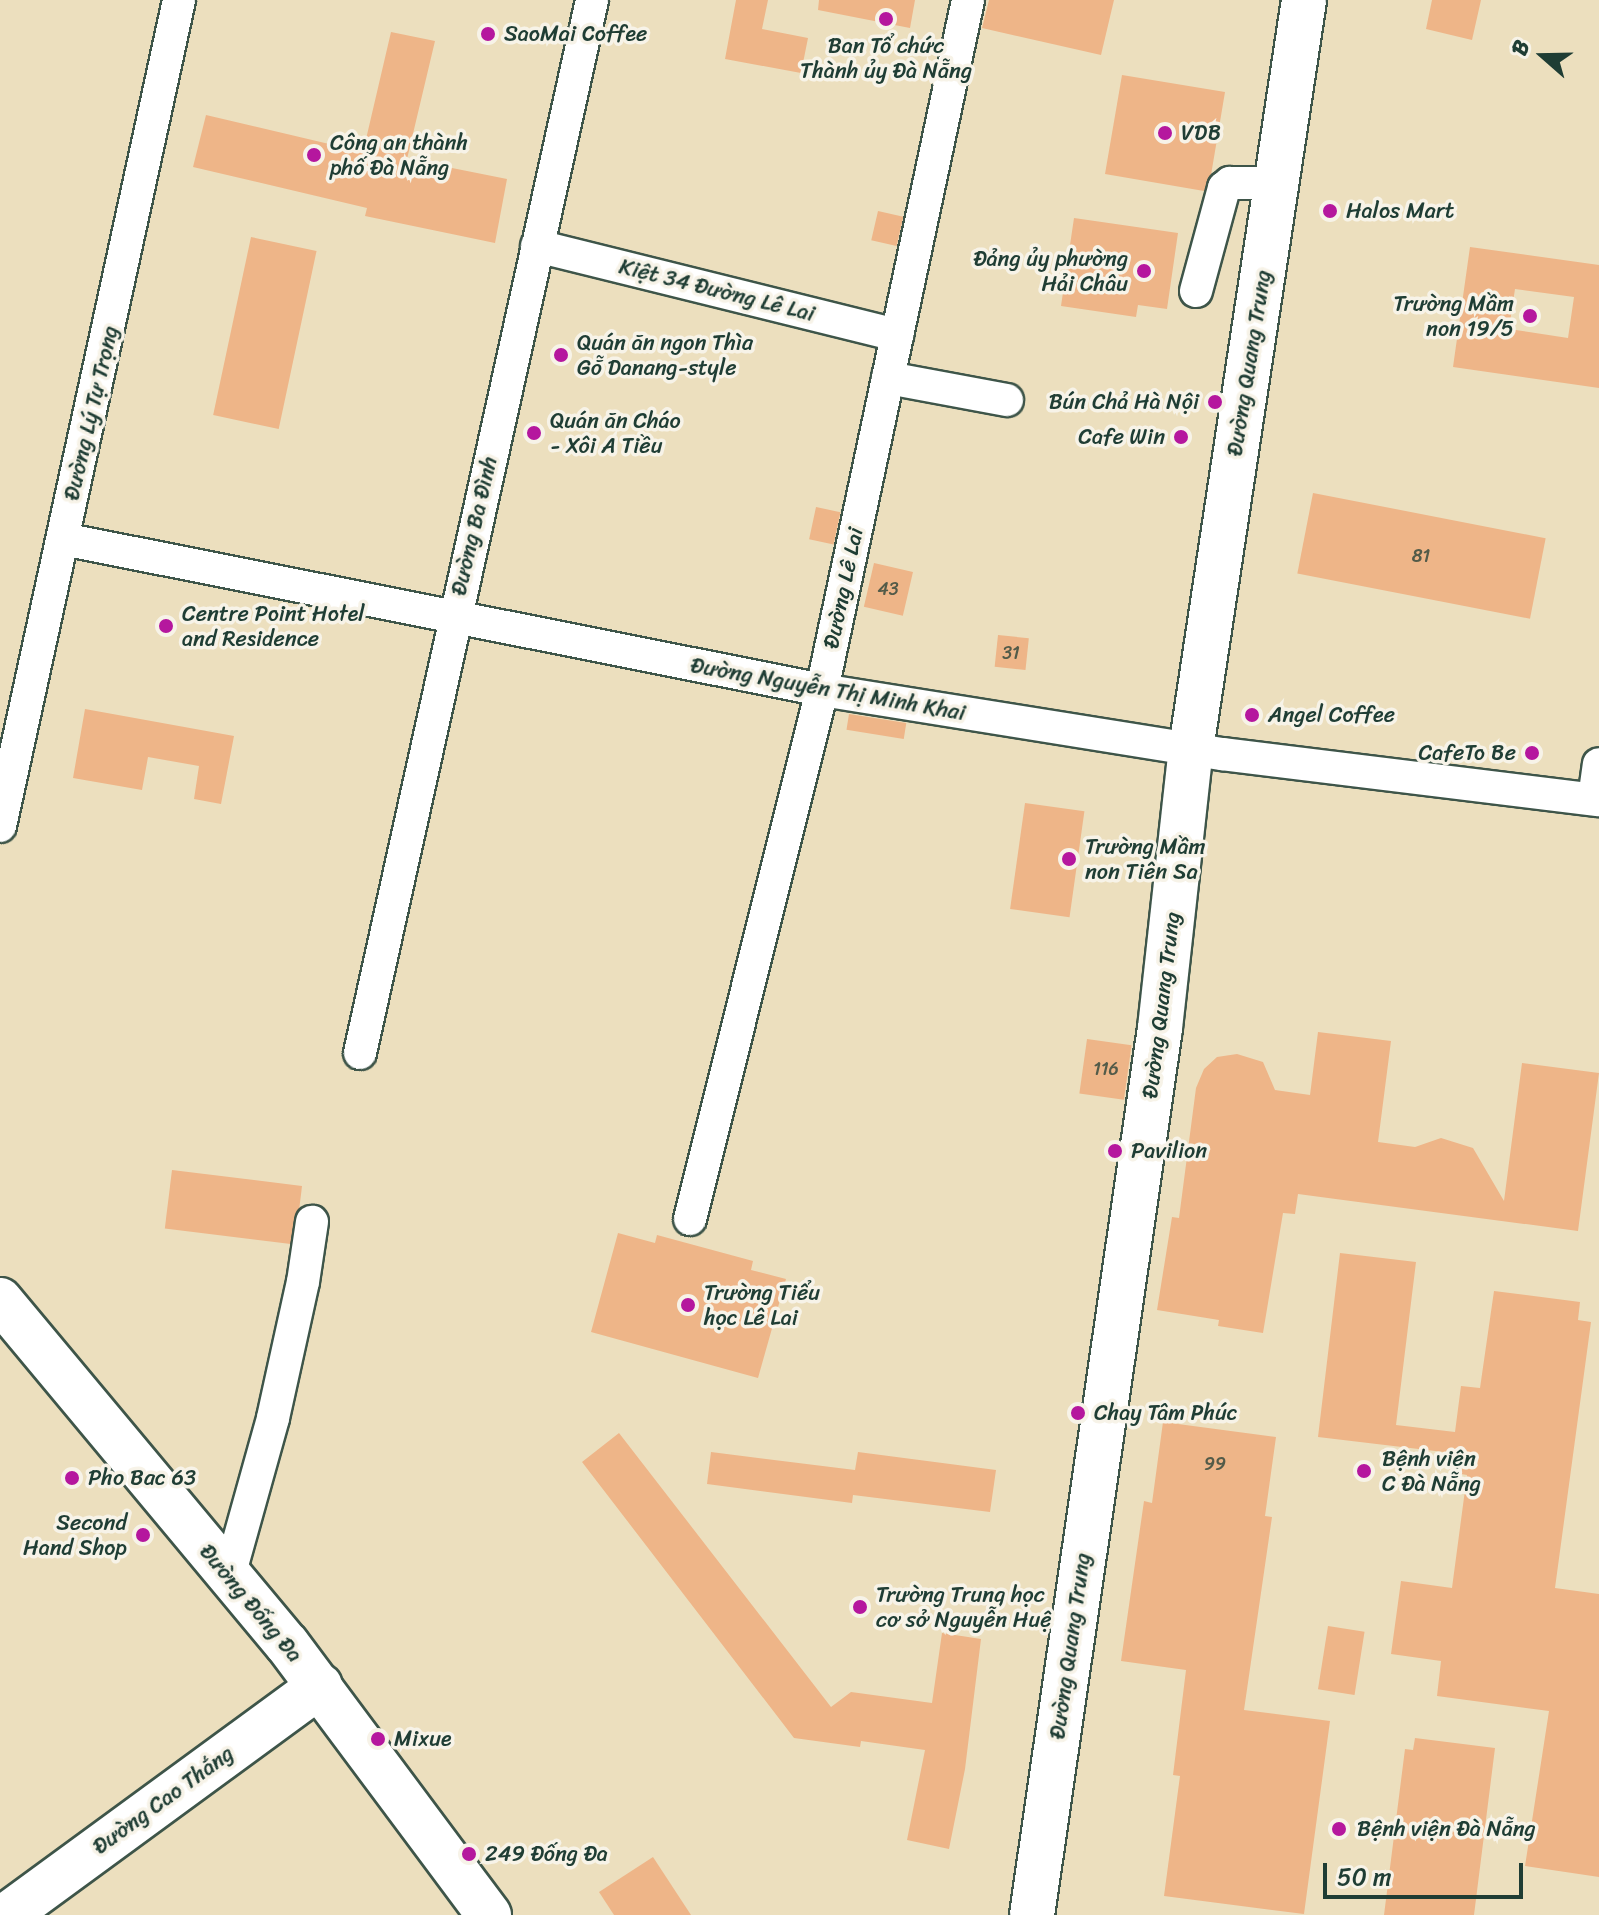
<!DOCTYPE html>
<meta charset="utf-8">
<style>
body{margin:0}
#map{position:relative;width:1599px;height:1915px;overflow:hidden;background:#ecdfbe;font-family:Sriracha,sans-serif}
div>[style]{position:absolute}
.building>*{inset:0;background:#eeb588;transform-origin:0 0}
.roads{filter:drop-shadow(2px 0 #3e5549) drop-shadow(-2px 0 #3e5549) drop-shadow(0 2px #3e5549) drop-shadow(0 -2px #3e5549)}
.street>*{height:32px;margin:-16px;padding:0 16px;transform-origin:16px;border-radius:16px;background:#fff}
.secondary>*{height:44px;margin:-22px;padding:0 22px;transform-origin:22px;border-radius:22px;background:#fff}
.dots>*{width:22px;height:22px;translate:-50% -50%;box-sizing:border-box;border:4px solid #f7f3e8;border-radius:50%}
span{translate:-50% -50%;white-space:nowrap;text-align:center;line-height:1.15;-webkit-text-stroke:7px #f7f3e8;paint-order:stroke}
.number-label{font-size:18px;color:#535b49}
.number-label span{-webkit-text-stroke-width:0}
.poi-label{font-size:22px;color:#1f3d34}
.left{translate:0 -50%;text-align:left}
.right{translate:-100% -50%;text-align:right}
.street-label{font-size:22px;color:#1f3d34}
.north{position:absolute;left:1503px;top:16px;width:80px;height:80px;-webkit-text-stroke:6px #f7f3e8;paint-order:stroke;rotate:290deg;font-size:22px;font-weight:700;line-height:32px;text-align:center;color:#1f3d34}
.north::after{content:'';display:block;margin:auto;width:28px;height:36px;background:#1f3d34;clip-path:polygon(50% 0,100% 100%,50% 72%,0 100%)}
.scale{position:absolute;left:1323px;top:1863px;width:200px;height:36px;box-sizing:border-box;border:4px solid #1f3d34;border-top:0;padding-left:10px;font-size:24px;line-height:28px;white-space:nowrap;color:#1f3d34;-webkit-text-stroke:6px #f7f3e8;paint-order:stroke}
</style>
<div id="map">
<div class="building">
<div style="clip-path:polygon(736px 0,768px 0,762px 29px,808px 38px,801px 73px,725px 59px)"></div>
<div style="clip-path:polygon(819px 0,915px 0,910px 28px,818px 10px)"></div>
<div style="clip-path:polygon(989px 0,1114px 0,1101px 55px,982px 28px)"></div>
<div style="clip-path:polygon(1432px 0,1481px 0,1472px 40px,1426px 29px)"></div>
<div style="clip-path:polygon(391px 32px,435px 41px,407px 159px,507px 179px,495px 243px,365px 216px,367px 208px,193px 167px,206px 115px,363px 152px)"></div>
<div style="clip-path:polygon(1122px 75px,1225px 92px,1211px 175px,1204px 191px,1105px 174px)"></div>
<div style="left:878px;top:211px;width:26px;height:30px;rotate:13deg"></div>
<div style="clip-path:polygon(1074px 218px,1178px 233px,1167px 309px,1138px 305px,1136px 317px,1061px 306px)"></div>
<div style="left:251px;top:237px;width:67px;height:182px;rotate:12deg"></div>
<div style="clip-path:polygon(evenodd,1470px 247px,1599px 265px,1599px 388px,1453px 367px,1470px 247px,1515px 289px,1574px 297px,1568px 338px,1509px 329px,1515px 289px)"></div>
<div style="left:1313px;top:493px;width:237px;height:82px;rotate:11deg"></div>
<div style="left:816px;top:507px;width:25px;height:33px;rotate:12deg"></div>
<div style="left:874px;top:563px;width:40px;height:45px;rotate:13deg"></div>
<div style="left:998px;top:635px;width:31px;height:32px;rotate:6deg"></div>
<div style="clip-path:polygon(85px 709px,234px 736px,221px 804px,194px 799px,199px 766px,148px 757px,142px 790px,73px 778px)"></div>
<div style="left:849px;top:714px;width:58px;height:16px;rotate:9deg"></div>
<div style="left:1025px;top:803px;width:60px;height:107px;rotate:8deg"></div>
<div style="clip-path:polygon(1318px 1032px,1391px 1041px,1378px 1142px,1415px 1147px,1441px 1138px,1473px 1148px,1504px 1201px,1522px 1063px,1599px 1073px,1578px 1231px,1298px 1194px,1295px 1214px,1283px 1213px,1263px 1333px,1218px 1326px,1219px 1320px,1157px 1310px,1172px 1217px,1179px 1218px,1196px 1088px,1204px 1069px,1217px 1057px,1237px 1054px,1263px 1062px,1275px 1090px,1310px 1095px)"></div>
<div style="left:1087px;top:1039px;width:45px;height:55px;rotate:8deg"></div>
<div style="left:172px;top:1170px;width:131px;height:59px;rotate:7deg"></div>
<div style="clip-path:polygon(618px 1233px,655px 1243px,657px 1235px,753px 1261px,751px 1270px,786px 1279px,758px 1378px,591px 1332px)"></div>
<div style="clip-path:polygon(1340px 1253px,1416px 1262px,1396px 1425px,1455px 1432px,1461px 1386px,1480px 1388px,1494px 1291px,1580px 1302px,1578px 1320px,1591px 1322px,1555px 1588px,1599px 1594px,1599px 1877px,1525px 1866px,1549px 1711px,1437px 1696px,1441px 1661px,1391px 1654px,1401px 1581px,1452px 1588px,1467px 1475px,1449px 1472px,1452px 1453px,1318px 1437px)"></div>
<div style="clip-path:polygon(1163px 1422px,1276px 1437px,1265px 1516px,1272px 1517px,1244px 1710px,1330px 1721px,1304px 1914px,1164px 1896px,1180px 1776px,1173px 1775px,1186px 1670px,1121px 1661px,1144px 1501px,1152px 1503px)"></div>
<div style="clip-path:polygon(619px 1433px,831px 1707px,851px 1692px,932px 1703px,942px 1633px,981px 1639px,965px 1769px,949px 1849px,907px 1840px,925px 1750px,861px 1741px,860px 1747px,794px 1738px,582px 1462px)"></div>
<div style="clip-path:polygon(711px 1452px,855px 1470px,858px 1452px,996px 1470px,990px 1512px,853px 1495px,852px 1503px,707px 1484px)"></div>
<div style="left:1328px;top:1626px;width:37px;height:64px;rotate:9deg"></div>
<div style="clip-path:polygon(1415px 1738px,1495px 1748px,1474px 1915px,1384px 1915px,1405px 1749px,1413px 1750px)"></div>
<div style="clip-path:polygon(653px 1857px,691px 1915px,614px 1915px,599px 1892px)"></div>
</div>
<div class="roads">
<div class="street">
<div style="left:537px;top:246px;width:371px;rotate:13.9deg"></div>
<div style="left:1196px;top:291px;width:107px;rotate:-74.8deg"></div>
<div style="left:1224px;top:188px;width:8px;rotate:-40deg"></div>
<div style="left:1230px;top:183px;width:46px"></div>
<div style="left:888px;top:378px;width:121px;rotate:10.5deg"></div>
<div style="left:63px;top:539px;width:774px;rotate:11.25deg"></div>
<div style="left:822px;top:690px;width:405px;rotate:9.1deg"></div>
<div style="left:1222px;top:754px;width:380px;rotate:7deg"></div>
<div style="left:1594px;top:799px;width:35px;rotate:-82deg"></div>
<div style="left:0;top:826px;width:845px;rotate:-77.77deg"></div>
<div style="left:360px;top:1053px;width:1078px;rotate:-77.57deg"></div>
<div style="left:690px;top:1219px;width:545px;rotate:-75.99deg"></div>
<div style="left:822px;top:690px;width:705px;rotate:-78.05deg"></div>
<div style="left:229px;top:1576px;width:164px;rotate:-74.4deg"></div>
<div style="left:273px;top:1418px;width:139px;rotate:-77.6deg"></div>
<div style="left:303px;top:1282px;width:61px;rotate:-81.5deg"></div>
</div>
<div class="secondary">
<div style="left:0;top:1300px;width:448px;rotate:50.2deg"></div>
<div style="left:287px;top:1644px;width:338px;rotate:53.3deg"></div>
<div style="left:7px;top:1915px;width:388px;rotate:-36.2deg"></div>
<div style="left:1032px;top:1915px;width:896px;rotate:-81.79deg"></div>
<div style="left:1160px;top:1028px;width:281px;rotate:-83.7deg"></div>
<div style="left:1191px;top:749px;width:757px;rotate:-81.42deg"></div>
</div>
</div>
<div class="dots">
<div style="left:886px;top:19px;background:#b5179e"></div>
<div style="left:488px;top:34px;background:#b5179e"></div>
<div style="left:1165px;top:133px;background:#b5179e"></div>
<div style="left:314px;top:155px;background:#b5179e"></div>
<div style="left:1330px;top:211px;background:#b5179e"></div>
<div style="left:1144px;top:271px;background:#b5179e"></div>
<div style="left:1530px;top:316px;background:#b5179e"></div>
<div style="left:561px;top:355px;background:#b5179e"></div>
<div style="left:1215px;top:402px;background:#b5179e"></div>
<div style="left:534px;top:433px;background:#b5179e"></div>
<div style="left:1181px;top:437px;background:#b5179e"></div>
<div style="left:166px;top:626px;background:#b5179e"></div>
<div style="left:1252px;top:715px;background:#b5179e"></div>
<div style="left:1532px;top:753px;background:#b5179e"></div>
<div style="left:1069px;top:859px;background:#b5179e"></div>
<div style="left:1115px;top:1151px;background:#b5179e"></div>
<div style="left:688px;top:1305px;background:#b5179e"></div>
<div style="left:1078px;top:1413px;background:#b5179e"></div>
<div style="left:1364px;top:1471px;background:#b5179e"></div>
<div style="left:72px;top:1478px;background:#b5179e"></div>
<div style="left:143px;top:1535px;background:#b5179e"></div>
<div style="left:860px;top:1607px;background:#b5179e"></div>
<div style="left:378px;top:1739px;background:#b5179e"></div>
<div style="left:1339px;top:1829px;background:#b5179e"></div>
<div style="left:469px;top:1854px;background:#b5179e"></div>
</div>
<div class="number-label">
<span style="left:1421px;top:556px">81</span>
<span style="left:888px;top:589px">43</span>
<span style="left:1011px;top:653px">31</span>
<span style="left:1106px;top:1069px">116</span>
<span style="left:1215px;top:1464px">99</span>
</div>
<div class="poi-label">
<span class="left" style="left:504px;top:34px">SaoMai Coffee</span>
<span style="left:886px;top:58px">Ban Tổ chức<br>Thành ủy Đà Nẵng</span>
<span class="left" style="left:1181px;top:133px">VDB</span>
<span class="left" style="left:330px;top:155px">Công an thành<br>phố Đà Nẵng</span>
<span class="left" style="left:1346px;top:211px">Halos Mart</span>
<span class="right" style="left:1128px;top:271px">Đảng ủy phường<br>Hải Châu</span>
<span class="right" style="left:1514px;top:316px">Trường Mầm<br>non 19/5</span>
<span class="left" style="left:577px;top:355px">Quán ăn ngon Thìa<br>Gỗ Danang-style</span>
<span class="right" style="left:1199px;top:402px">Bún Chả Hà Nội</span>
<span class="left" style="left:550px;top:433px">Quán ăn Cháo<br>- Xôi A Tiều</span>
<span class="right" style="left:1165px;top:437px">Cafe Win</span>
<span class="left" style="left:182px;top:626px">Centre Point Hotel<br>and Residence</span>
<span class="left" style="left:1268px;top:715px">Angel Coffee</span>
<span class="right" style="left:1516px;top:753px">CafeTo Be</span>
<span class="left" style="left:1085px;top:859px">Trường Mầm<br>non Tiên Sa</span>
<span class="left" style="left:1131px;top:1151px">Pavilion</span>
<span class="left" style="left:704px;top:1305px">Trường Tiểu<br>học Lê Lai</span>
<span class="left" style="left:1094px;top:1413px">Chay Tâm Phúc</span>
<span class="left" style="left:1382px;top:1471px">Bệnh viện<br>C Đà Nẵng</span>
<span class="left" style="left:88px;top:1478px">Pho Bac 63</span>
<span class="right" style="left:127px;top:1535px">Second<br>Hand Shop</span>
<span class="left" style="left:876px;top:1607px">Trường Trung học<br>cơ sở Nguyễn Huệ</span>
<span class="left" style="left:394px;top:1739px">Mixue</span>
<span class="left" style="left:1357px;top:1829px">Bệnh viện Đà Nẵng</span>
<span class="left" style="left:485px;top:1854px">249 Đống Đa</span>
</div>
<div class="street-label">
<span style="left:717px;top:290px;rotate:14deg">Kiệt 34 Đường Lê Lai</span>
<span style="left:1249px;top:363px;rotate:-81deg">Đường Quang Trung</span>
<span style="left:91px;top:413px;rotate:-77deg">Đường Lý Tự Trọng</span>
<span style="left:474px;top:526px;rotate:-77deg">Đường Ba Đình</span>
<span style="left:843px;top:588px;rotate:-78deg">Đường Lê Lai</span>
<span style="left:828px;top:689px;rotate:10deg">Đường Nguyễn Thị Minh Khai</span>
<span style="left:1161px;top:1005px;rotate:-83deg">Đường Quang Trung</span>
<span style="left:251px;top:1603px;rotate:50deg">Đường Đống Đa</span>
<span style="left:1070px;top:1646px;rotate:-82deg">Đường Quang Trung</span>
<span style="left:163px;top:1800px;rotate:-36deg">Đường Cao Thắng</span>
</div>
<div class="north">B</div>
<div class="scale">50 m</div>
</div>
